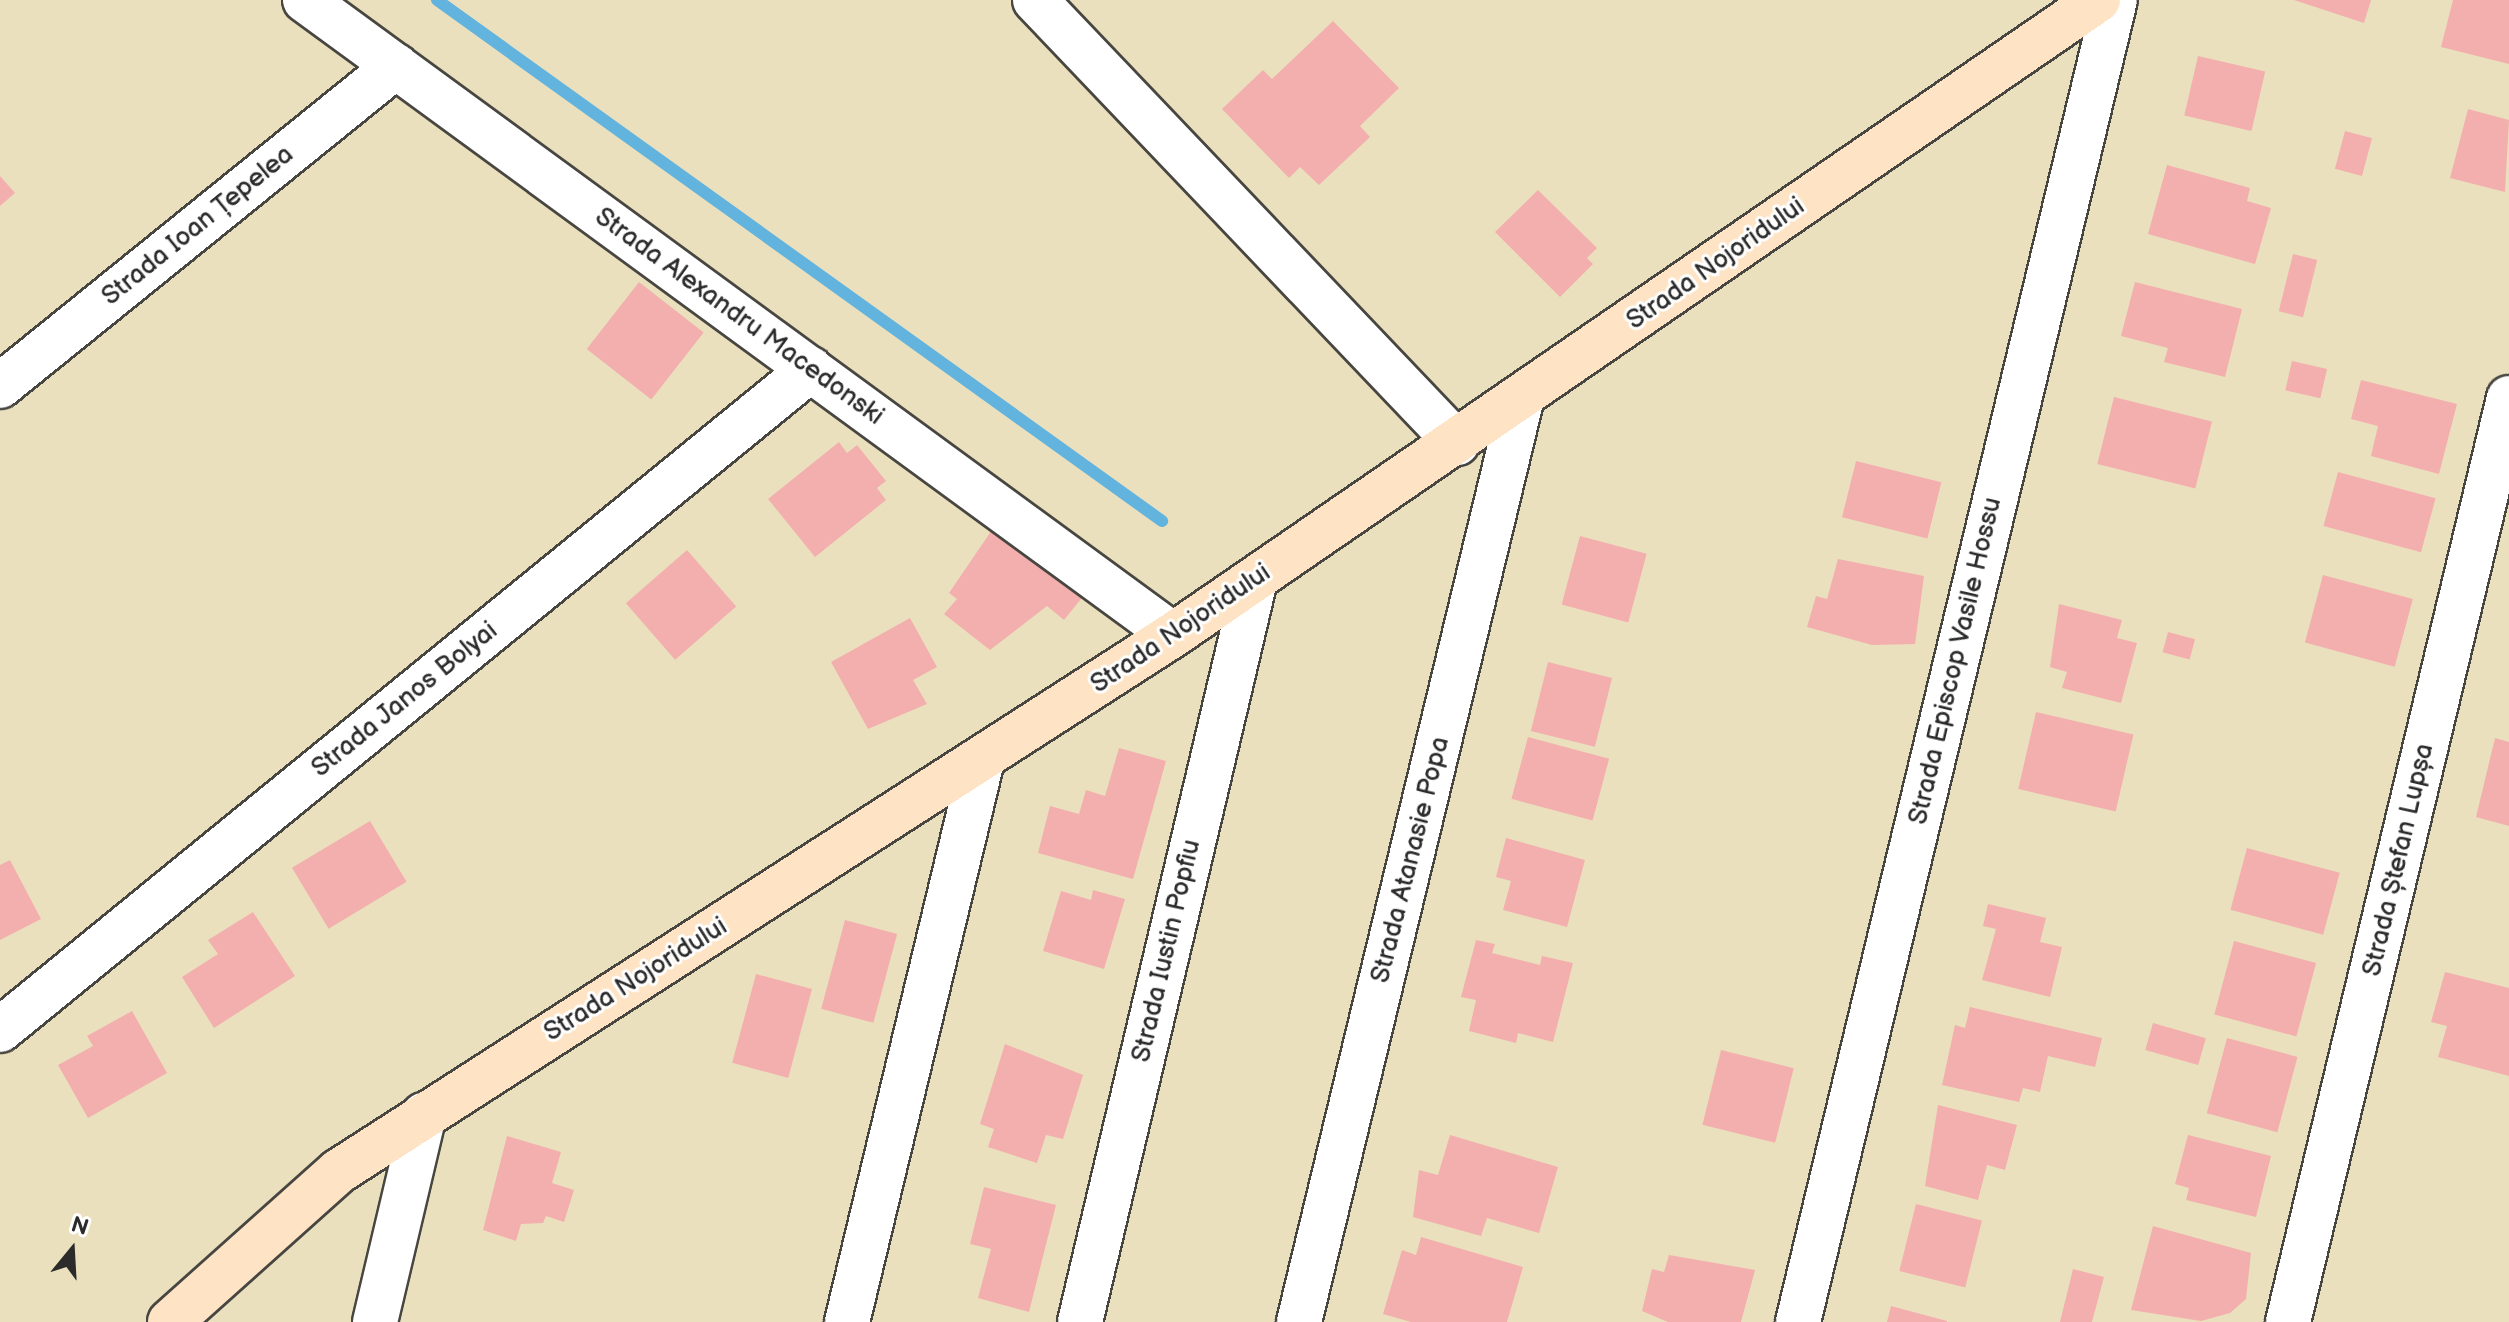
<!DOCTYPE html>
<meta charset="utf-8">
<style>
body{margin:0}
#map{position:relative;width:2509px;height:1322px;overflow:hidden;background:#eae0bd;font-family:"Balsamiq Sans",sans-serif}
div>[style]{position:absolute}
.stream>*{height:12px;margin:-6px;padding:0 6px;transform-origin:6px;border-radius:6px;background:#62b3dd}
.building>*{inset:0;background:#f3afae;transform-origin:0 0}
.roads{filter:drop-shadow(2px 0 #484641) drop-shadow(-2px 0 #484641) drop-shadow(0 2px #484641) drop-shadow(0 -2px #484641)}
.minor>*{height:44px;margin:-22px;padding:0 22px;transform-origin:22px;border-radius:22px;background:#fff}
.secondary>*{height:44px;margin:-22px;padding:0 22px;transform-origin:22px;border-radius:22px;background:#fee4c5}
span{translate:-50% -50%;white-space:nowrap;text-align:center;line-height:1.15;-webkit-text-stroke:6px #fff;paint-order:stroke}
.street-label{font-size:26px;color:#2b2b2b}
.north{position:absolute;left:32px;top:1210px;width:80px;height:80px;-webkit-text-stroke:6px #fff;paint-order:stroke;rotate:18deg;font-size:22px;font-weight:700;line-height:32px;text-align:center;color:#2b2b2b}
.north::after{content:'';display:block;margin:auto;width:28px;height:36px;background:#2b2b2b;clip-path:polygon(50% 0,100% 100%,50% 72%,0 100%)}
</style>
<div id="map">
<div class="stream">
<div style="left:437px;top:0;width:893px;rotate:35.7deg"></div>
</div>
<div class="building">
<div style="clip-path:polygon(2294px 0,2371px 0,2364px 23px)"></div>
<div style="clip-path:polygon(2453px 0,2509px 0,2509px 64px,2441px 47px)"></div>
<div style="clip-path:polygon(1333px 21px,1399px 88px,1360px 126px,1370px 137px,1319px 185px,1300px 167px,1289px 178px,1222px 109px,1263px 70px,1272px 79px)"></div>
<div style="left:2198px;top:56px;width:69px;height:61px;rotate:13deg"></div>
<div style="clip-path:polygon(2468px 109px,2509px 120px,2505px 192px,2450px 178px)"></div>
<div style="left:2345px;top:131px;width:28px;height:39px;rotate:15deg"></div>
<div style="clip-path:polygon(2167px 165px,2250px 188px,2247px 201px,2271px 208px,2255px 264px,2148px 234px)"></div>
<div style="clip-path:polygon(0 176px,15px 193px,0 206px)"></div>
<div style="clip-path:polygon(1538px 190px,1597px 248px,1587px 258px,1593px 264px,1560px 297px,1495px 232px)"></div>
<div style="left:2293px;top:254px;width:25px;height:59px;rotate:14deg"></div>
<div style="left:639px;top:282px;width:82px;height:85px;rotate:38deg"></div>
<div style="clip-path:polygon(2135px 282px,2242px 309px,2225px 377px,2164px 362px,2168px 348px,2121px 336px)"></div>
<div style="left:2292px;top:361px;width:36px;height:30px;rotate:13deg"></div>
<div style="clip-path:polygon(2361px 380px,2457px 404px,2439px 474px,2371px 456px,2378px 426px,2351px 419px)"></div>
<div style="left:2114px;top:397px;width:101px;height:69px;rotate:14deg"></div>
<div style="clip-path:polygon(839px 442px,847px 453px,857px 445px,886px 481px,877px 488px,886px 500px,815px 557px,768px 499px)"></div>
<div style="left:1856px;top:461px;width:88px;height:58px;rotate:14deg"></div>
<div style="left:2338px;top:472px;width:101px;height:56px;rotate:15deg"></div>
<div style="clip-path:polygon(996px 524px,1085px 594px,1064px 620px,1047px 606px,990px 650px,944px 614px,957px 599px,949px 593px)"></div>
<div style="left:1580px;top:536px;width:69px;height:71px;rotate:15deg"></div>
<div style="left:687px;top:550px;width:75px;height:81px;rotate:49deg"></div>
<div style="clip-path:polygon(1838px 559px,1924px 576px,1915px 644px,1872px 645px,1807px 627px,1816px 596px,1827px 599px)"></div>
<div style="left:2323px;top:575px;width:93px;height:70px;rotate:15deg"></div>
<div style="clip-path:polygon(2059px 604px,2122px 620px,2117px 638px,2137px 643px,2121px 703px,2062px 688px,2067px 672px,2050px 667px)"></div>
<div style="clip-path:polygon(910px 618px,937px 667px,913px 680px,927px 704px,868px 729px,831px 662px)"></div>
<div style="left:2168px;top:632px;width:28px;height:21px;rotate:15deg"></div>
<div style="left:1548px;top:662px;width:66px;height:71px;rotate:14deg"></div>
<div style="left:2036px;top:712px;width:100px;height:79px;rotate:13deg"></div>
<div style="left:1528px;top:737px;width:84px;height:64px;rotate:15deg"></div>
<div style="clip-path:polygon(2495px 738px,2509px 742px,2509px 826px,2476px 817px)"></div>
<div style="clip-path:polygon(1119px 748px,1166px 761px,1133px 879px,1038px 853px,1050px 806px,1079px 814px,1086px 790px,1105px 796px)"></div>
<div style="left:370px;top:821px;width:71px;height:91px;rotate:59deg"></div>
<div style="clip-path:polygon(1506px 838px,1585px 860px,1567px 927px,1503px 910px,1511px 881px,1496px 877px)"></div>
<div style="left:2247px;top:848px;width:96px;height:64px;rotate:15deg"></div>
<div style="clip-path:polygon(10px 860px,41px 919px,0 940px,0 865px)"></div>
<div style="clip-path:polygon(1093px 890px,1125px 899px,1104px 969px,1043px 951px,1061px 891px,1091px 900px)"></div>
<div style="clip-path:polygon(1988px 904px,2046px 918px,2040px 942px,2062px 947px,2050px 997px,1982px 980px,1996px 929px,1983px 926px)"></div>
<div style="clip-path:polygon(253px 912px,295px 976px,214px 1028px,182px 977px,218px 954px,208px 940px)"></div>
<div style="left:845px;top:920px;width:54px;height:92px;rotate:15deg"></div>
<div style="clip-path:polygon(1476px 940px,1495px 944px,1492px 953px,1540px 965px,1542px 956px,1573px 963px,1553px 1042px,1518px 1033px,1516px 1043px,1469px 1031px,1476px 1000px,1461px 997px)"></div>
<div style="left:2234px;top:941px;width:85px;height:76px;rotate:15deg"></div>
<div style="clip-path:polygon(2445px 972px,2509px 988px,2509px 1076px,2438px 1057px,2447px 1026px,2431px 1022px)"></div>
<div style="left:756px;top:974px;width:58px;height:92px;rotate:15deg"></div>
<div style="clip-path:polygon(1970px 1007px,2102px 1038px,2095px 1067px,2048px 1056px,2040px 1092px,2023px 1088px,2019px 1102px,1942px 1085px,1955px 1025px,1965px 1028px)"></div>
<div style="clip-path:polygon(132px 1011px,167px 1073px,88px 1118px,58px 1065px,93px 1046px,87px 1036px)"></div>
<div style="left:2153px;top:1023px;width:55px;height:28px;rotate:16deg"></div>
<div style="left:2227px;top:1038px;width:73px;height:78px;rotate:15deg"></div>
<div style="clip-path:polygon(1005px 1044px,1083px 1075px,1063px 1139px,1046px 1135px,1037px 1163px,988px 1147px,994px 1129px,980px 1124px)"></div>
<div style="left:1721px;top:1050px;width:75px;height:77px;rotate:14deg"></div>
<div style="clip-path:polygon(1938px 1105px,2017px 1125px,2005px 1170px,1987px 1165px,1978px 1200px,1925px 1186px)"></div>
<div style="clip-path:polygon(1450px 1135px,1558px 1167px,1539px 1233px,1487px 1218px,1481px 1236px,1413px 1217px,1419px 1170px,1438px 1175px)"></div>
<div style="clip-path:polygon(2188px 1135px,2271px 1156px,2256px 1217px,2186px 1200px,2189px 1188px,2175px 1184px)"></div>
<div style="clip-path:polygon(507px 1136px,561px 1152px,552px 1183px,574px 1190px,564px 1222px,546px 1216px,543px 1223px,521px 1224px,516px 1241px,483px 1230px)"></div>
<div style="clip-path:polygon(984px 1187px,1056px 1205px,1029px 1312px,978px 1298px,991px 1249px,970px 1244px)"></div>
<div style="left:1916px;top:1204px;width:68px;height:69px;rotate:14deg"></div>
<div style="clip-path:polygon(2153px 1226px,2251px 1253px,2246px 1299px,2230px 1313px,2201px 1321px,2131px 1310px)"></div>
<div style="clip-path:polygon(1421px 1237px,1523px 1267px,1507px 1322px,1411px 1322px,1383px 1314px,1402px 1250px,1416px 1255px)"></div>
<div style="clip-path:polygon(1669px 1255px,1755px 1270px,1741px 1322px,1668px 1322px,1642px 1311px,1652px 1269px,1664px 1272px)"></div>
<div style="clip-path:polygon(2073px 1269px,2104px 1277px,2092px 1322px,2060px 1322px)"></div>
<div style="clip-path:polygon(1891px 1306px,1947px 1321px,1947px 1322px,1887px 1322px)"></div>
</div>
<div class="roads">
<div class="minor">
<div style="left:305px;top:0;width:1075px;rotate:36.19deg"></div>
<div style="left:1035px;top:0;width:612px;rotate:46.39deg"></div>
<div style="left:0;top:386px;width:509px;rotate:-38.94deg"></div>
<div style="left:0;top:1030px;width:1046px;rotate:-39.18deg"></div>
<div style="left:375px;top:1322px;width:213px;rotate:-76.7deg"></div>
<div style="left:847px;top:1322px;width:578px;rotate:-76.49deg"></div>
<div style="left:1080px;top:1322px;width:762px;rotate:-76.73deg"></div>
<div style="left:1299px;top:1322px;width:952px;rotate:-76.45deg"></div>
<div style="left:1798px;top:1322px;width:1359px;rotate:-76.52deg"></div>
<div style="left:2288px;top:1322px;width:950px;rotate:-76.55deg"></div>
</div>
<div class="secondary">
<div style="left:170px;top:1322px;width:227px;rotate:-41.8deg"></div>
<div style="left:339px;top:1171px;width:991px;rotate:-32.73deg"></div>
<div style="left:1173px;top:635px;width:1122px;rotate:-34.47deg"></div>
</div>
</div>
<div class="street-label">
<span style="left:198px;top:226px;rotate:-39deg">Strada Ioan Țepelea</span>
<span style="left:1716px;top:264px;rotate:-35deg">Strada Nojoridului</span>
<span style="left:739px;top:317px;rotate:36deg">Strada Alexandru Macedonski</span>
<span style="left:1181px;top:629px;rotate:-34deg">Strada Nojoridului</span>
<span style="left:1956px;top:661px;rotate:-77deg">Strada Episcop Vasile Hossu</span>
<span style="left:405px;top:700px;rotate:-39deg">Strada Janos Bolyai</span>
<span style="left:1411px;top:860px;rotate:-76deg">Strada Atanasie Popa</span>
<span style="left:2399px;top:860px;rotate:-77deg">Strada Ștefan Lupșa</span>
<span style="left:1167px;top:951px;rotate:-77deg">Strada Iustin Popfiu</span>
<span style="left:636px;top:980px;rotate:-32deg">Strada Nojoridului</span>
</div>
<div class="north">N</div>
</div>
